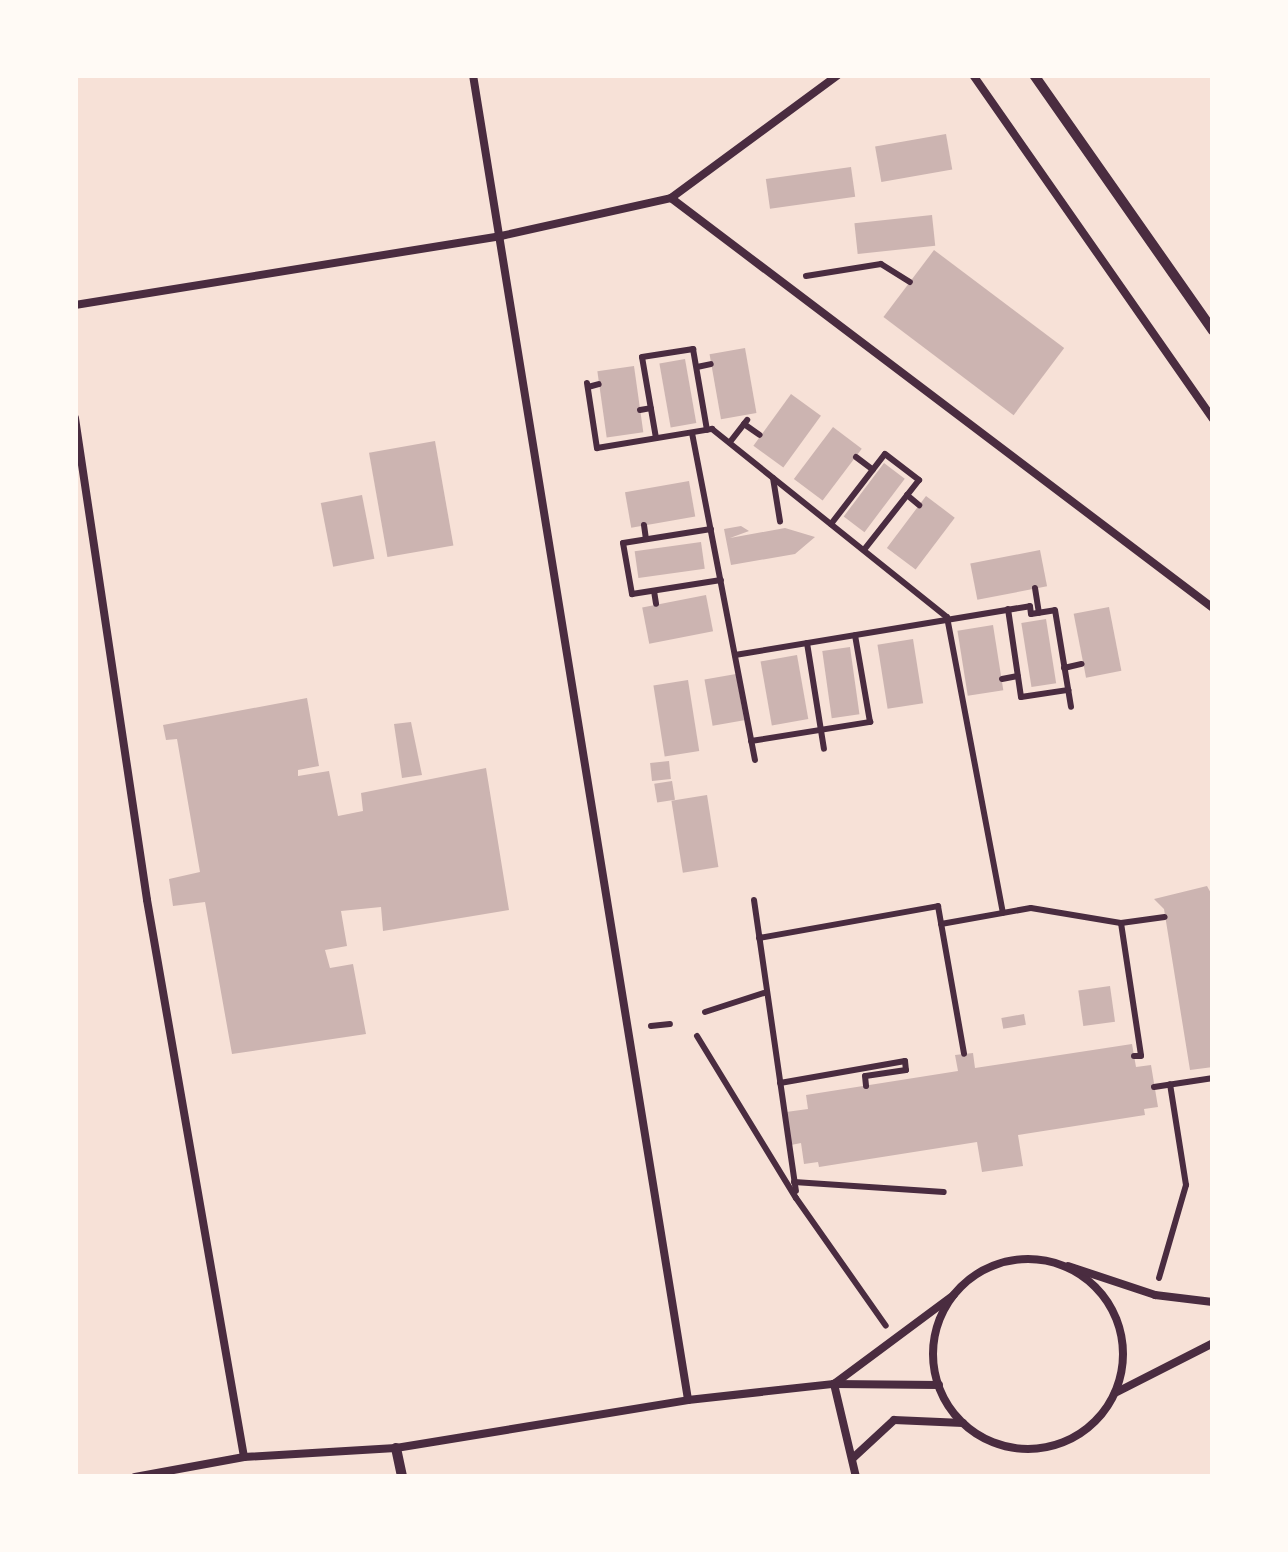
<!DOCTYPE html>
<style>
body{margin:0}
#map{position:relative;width:1288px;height:1552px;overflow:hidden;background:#f7e1d7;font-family:"IBM Plex Sans",sans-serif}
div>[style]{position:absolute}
.building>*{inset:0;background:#ccb4b1;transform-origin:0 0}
.path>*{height:6px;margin:-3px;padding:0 3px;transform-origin:3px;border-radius:3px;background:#4a2c40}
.service>*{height:8px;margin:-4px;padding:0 4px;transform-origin:4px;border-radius:4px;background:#4a2c40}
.service>.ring{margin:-4px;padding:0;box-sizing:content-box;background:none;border:8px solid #4a2c40;border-radius:50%}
.minor>*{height:10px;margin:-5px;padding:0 5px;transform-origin:5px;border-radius:5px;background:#4a2c40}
span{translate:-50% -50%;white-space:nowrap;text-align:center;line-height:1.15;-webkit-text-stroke:9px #fffaf5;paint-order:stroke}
.frame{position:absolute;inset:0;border:78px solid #fffaf5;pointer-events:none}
</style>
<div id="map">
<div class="building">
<div style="left:946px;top:134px;width:36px;height:72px;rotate:80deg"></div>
<div style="left:851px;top:167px;width:30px;height:86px;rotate:82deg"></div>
<div style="left:932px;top:215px;width:31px;height:78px;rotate:84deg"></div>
<div style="left:934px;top:250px;width:163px;height:84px;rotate:37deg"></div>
<div style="left:745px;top:348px;width:66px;height:36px;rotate:80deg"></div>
<div style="left:685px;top:359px;width:65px;height:26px;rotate:80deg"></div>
<div style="left:634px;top:366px;width:67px;height:37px;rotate:82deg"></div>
<div style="left:791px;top:394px;width:37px;height:64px;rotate:36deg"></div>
<div style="left:833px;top:427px;width:36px;height:65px;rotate:37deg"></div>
<div style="left:435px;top:441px;width:106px;height:67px;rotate:80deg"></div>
<div style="left:884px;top:463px;width:26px;height:67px;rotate:37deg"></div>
<div style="left:689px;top:481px;width:36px;height:65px;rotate:80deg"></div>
<div style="left:362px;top:495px;width:65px;height:42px;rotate:79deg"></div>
<div style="left:926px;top:496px;width:36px;height:65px;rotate:37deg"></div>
<div style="clip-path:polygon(741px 526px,749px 531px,730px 538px,785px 528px,815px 537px,795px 554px,731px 565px,724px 529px)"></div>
<div style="left:701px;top:542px;width:27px;height:67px;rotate:82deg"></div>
<div style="left:1040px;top:550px;width:37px;height:71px;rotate:79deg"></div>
<div style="left:706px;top:595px;width:37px;height:65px;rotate:79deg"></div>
<div style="left:1109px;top:607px;width:65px;height:36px;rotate:79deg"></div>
<div style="left:1046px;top:619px;width:65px;height:25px;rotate:81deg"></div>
<div style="left:993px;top:625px;width:66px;height:36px;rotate:81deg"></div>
<div style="left:913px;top:639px;width:65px;height:36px;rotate:81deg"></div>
<div style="left:850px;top:647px;width:68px;height:28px;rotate:82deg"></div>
<div style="left:797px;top:655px;width:65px;height:37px;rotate:80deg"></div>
<div style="left:736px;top:674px;width:47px;height:32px;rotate:80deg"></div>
<div style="left:688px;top:680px;width:72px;height:35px;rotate:81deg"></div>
<div style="clip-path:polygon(307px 698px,319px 766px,298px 770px,298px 776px,329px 771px,338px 816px,363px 811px,361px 793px,486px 768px,509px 910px,383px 931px,381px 907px,341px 911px,347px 946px,325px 950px,330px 968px,353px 964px,366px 1034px,232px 1054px,205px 902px,173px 906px,169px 879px,200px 872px,177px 739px,166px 740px,163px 725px)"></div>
<div style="clip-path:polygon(411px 722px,422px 775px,402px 778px,394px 724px)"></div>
<div style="left:669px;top:761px;width:18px;height:19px;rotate:84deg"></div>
<div style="left:672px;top:781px;width:19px;height:18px;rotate:81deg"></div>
<div style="left:707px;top:795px;width:73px;height:36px;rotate:81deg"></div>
<div style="clip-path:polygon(1207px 886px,1213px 897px,1213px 1067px,1190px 1070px,1164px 909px,1154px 899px)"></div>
<div style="left:1110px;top:986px;width:36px;height:32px;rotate:82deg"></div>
<div style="left:1024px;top:1014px;width:11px;height:23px;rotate:80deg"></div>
<div style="clip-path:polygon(1132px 1044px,1136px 1067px,1151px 1065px,1158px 1107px,1144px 1109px,1145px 1115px,1018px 1135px,1023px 1166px,982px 1172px,977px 1142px,819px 1167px,818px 1162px,804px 1164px,801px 1143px,791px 1145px,786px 1112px,808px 1109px,806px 1095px,958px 1071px,955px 1055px,973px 1053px,975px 1068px)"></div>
</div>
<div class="path">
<div style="left:806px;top:276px;width:76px;rotate:-9.1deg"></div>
<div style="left:881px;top:264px;width:34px;rotate:32deg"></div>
<div style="left:697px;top:367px;width:14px;rotate:-12deg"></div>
<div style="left:587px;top:383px;width:66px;rotate:81.3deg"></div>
<div style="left:597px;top:448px;width:117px;rotate:-9.4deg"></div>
<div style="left:712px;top:429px;width:301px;rotate:38.7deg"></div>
<div style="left:947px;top:617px;width:301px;rotate:79.3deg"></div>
<div style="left:588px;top:387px;width:11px;rotate:-15deg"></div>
<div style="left:640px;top:410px;width:11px;rotate:-10deg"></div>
<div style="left:744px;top:424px;width:19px;rotate:35deg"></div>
<div style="left:692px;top:433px;width:333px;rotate:79.1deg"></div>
<div style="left:656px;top:438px;width:82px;rotate:-99.8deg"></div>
<div style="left:642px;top:357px;width:52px;rotate:-8.9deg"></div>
<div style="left:693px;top:349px;width:82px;rotate:80.2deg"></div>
<div style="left:730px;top:442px;width:28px;rotate:-52deg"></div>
<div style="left:856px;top:457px;width:21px;rotate:37deg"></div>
<div style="left:773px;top:478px;width:44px;rotate:80.8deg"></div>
<div style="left:907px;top:495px;width:16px;rotate:40deg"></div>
<div style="left:831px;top:524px;width:88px;rotate:-52.4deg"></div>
<div style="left:885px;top:454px;width:43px;rotate:37.4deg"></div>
<div style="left:919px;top:480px;width:89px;rotate:128.2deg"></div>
<div style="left:644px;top:525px;width:14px;rotate:82deg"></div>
<div style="left:711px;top:529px;width:89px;rotate:171deg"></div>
<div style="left:623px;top:543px;width:52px;rotate:80deg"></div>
<div style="left:632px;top:594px;width:90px;rotate:-8.9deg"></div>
<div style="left:1035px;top:588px;width:25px;rotate:81deg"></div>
<div style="left:654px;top:591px;width:13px;rotate:81deg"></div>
<div style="left:1008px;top:609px;width:89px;rotate:81.6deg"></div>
<div style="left:1021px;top:697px;width:48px;rotate:-8.5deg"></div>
<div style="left:807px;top:643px;width:107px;rotate:80.9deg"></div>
<div style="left:735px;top:655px;width:299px;rotate:-9.4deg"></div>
<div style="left:1030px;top:606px;width:8px;rotate:83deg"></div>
<div style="left:1031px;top:614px;width:24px;rotate:-9deg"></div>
<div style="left:1055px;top:610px;width:98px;rotate:80.6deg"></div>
<div style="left:1064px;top:668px;width:18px;rotate:-13deg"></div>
<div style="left:1002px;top:679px;width:16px;rotate:-11deg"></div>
<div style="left:751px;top:741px;width:121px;rotate:-9.1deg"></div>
<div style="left:870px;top:722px;width:88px;rotate:-99.8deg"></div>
<div style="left:754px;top:900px;width:294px;rotate:81.8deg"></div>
<div style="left:1121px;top:923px;width:134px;rotate:81.4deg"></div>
<div style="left:1141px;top:1056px;width:7px;rotate:180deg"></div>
<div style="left:941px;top:924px;width:91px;rotate:-10.1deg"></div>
<div style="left:1031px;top:908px;width:91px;rotate:9.5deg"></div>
<div style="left:1121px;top:923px;width:44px;rotate:-7.8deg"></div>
<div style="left:759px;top:938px;width:182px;rotate:-10.1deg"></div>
<div style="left:938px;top:906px;width:150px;rotate:80deg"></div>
<div style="left:705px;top:1012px;width:65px;rotate:-17.9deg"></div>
<div style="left:651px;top:1026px;width:19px;rotate:-6deg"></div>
<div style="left:697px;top:1036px;width:190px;rotate:58.6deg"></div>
<div style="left:796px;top:1198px;width:156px;rotate:54.9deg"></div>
<div style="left:780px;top:1083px;width:127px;rotate:-10deg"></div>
<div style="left:905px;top:1061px;width:9px;rotate:84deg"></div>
<div style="left:906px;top:1070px;width:41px;rotate:171.7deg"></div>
<div style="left:865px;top:1076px;width:10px;rotate:84deg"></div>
<div style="left:1154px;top:1087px;width:60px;rotate:-8.7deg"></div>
<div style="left:794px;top:1182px;width:150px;rotate:3.8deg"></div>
<div style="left:1159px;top:1278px;width:97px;rotate:-73.8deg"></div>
<div style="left:1186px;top:1185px;width:102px;rotate:-99deg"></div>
</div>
<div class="service">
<div style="left:473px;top:75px;width:1342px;rotate:80.78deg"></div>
<div style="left:973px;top:75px;width:419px;rotate:55.1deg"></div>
<div style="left:671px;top:198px;width:207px;rotate:-36.4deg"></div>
<div style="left:75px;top:305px;width:432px;rotate:-9.2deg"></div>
<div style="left:501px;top:236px;width:174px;rotate:-12.6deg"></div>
<div style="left:671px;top:198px;width:680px;rotate:37.11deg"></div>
<div style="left:75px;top:418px;width:487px;rotate:81.5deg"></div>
<div style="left:147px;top:900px;width:565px;rotate:80.12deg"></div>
<div class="ring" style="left:933px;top:1259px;width:182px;height:182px"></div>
<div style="left:1068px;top:1266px;width:92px;rotate:18.4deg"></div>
<div style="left:1155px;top:1295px;width:58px;rotate:6.9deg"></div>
<div style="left:1115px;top:1393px;width:110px;rotate:-27deg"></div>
<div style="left:853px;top:1458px;width:56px;rotate:-42.8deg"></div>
<div style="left:894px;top:1420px;width:69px;rotate:2.5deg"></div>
<div style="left:135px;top:1477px;width:111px;rotate:-10.4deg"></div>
<div style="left:244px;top:1457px;width:152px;rotate:-3.4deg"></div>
<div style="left:396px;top:1448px;width:296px;rotate:-9.3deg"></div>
<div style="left:688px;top:1400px;width:147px;rotate:-6.3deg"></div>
<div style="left:834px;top:1384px;width:149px;rotate:-36.6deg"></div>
<div style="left:856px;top:1477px;width:96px;rotate:-103.3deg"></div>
<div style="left:834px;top:1384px;width:105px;rotate:0.5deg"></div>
</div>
<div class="minor">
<div style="left:1034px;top:75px;width:312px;rotate:55deg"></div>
<div style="left:396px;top:1448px;width:30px;rotate:78deg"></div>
</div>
<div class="frame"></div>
</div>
